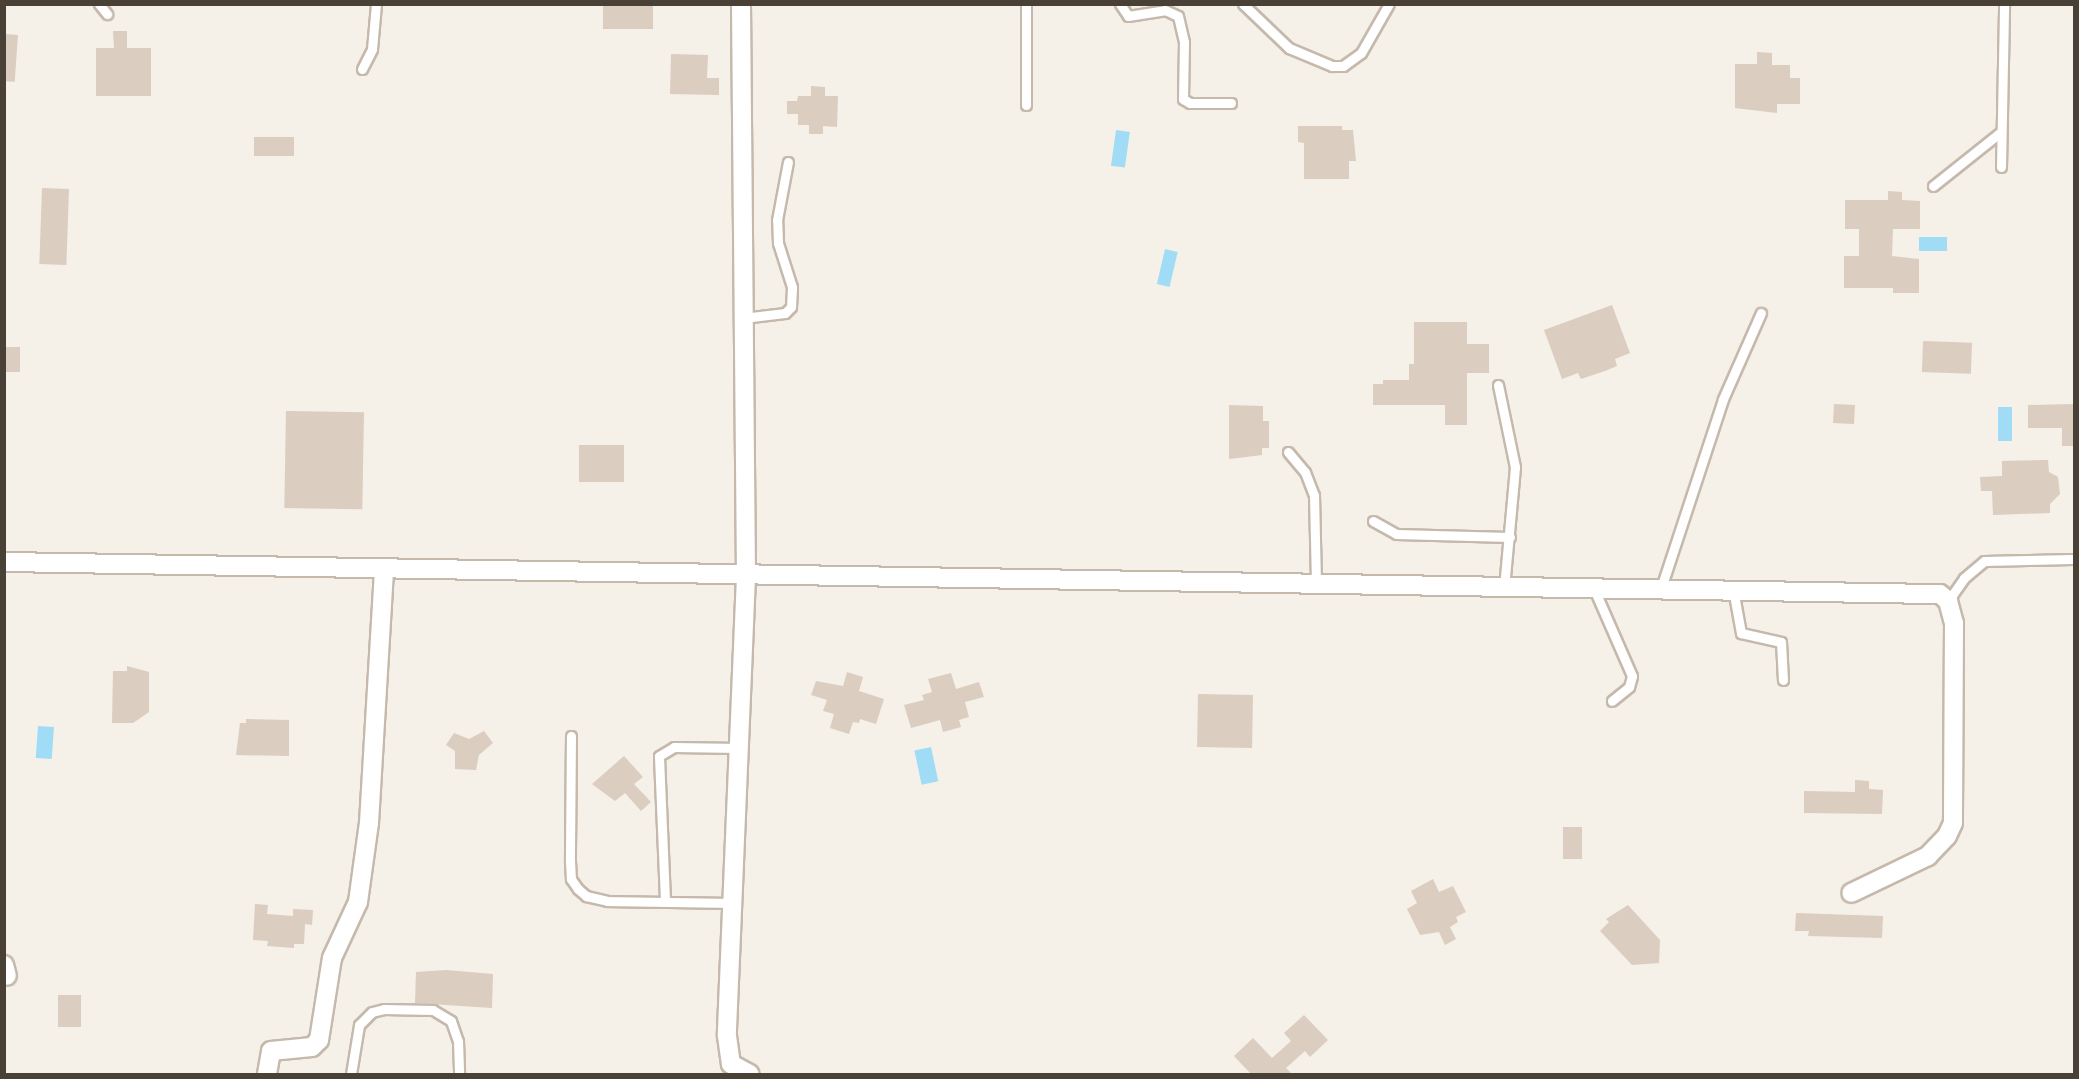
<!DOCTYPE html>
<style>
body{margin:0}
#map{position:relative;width:2079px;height:1079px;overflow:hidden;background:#f5f0e8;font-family:Inter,sans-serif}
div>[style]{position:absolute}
.water>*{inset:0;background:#a0dcf6;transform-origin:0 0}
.building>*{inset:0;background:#dbcdbf;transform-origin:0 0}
.roads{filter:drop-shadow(2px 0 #c5b9ac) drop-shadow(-2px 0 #c5b9ac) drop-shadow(0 2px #c5b9ac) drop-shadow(0 -2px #c5b9ac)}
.service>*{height:9px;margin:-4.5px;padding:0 4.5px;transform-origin:4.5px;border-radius:4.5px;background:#fff}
.minor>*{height:18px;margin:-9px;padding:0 9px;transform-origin:9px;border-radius:9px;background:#fff}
span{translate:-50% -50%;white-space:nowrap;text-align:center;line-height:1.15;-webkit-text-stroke:6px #fff;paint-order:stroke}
.frame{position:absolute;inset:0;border:6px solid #494036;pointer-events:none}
</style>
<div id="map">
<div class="water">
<div style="left:1116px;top:130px;width:14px;height:36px;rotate:8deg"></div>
<div style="left:1919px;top:237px;width:28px;height:14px"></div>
<div style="left:1165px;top:249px;width:13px;height:36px;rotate:13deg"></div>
<div style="left:1998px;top:407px;width:14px;height:34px"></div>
<div style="left:38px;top:726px;width:16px;height:32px;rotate:4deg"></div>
<div style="left:931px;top:747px;width:35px;height:17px;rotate:78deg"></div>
</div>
<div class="building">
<div style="left:603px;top:4px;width:50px;height:25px"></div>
<div style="clip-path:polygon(113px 31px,127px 31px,127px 48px,151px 48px,151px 96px,96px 96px,96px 48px,114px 48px)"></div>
<div style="left:4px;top:34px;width:14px;height:47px;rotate:4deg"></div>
<div style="clip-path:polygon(1757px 52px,1772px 53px,1772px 65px,1790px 65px,1790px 78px,1800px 78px,1800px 104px,1777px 104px,1777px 113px,1735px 108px,1735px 64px,1757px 64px)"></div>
<div style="clip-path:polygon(671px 54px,708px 55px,707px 78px,719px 78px,719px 95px,670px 94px)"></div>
<div style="clip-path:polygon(811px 86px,825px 87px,825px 96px,838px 96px,837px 127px,823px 126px,823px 134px,809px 134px,809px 125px,798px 125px,798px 114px,787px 114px,787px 101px,797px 101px,798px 96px,811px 96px)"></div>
<div style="clip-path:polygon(1298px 126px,1342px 126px,1342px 130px,1353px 130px,1356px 161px,1349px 161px,1349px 179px,1304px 179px,1304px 143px,1298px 142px)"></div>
<div style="left:254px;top:137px;width:40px;height:19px"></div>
<div style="left:42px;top:188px;width:27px;height:76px;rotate:2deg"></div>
<div style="clip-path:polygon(1888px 191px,1902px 192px,1902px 200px,1920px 201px,1920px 229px,1893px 229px,1892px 256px,1919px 259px,1919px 293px,1893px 293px,1893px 288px,1844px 288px,1844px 256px,1859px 256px,1859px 229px,1845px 229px,1845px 200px,1888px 200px)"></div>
<div style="clip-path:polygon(1612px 305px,1630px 353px,1615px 359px,1617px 366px,1605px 371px,1581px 379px,1578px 373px,1562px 379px,1544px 330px)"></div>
<div style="clip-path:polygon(1414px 322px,1467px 322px,1467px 344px,1489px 344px,1489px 373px,1467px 373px,1467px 425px,1445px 425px,1445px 405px,1373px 405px,1373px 384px,1383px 384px,1383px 380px,1409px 380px,1409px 364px,1414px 364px)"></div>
<div style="left:1923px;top:341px;width:49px;height:31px;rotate:2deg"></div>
<div style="left:4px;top:347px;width:16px;height:25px"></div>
<div style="left:1834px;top:404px;width:21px;height:19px;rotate:3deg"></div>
<div style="clip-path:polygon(2074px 404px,2074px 446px,2062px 446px,2062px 428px,2028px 428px,2028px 405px)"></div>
<div style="clip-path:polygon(1229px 405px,1263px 406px,1263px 421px,1269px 421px,1269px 448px,1262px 448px,1262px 455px,1229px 459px)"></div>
<div style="left:286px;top:411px;width:78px;height:97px;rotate:1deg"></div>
<div style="left:624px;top:445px;width:37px;height:45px;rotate:90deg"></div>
<div style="clip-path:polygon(2048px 460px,2049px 472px,2058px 477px,2060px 494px,2050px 504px,2050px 513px,1993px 515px,1992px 491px,1981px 491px,1980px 477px,2002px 476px,2002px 461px)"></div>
<div style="clip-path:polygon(127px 666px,149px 672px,149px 712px,133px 723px,112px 723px,113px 671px,127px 671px)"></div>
<div style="clip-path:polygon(847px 672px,863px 677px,859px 691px,884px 699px,876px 724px,860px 719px,859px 723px,853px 722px,849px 734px,830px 728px,834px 714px,823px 711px,827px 700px,811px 695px,816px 681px,843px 686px)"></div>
<div style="clip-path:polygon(951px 673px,956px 689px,979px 682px,984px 697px,965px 702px,969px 717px,959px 720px,961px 727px,943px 732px,940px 720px,911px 728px,904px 705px,924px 700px,922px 695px,932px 692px,928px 679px)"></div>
<div style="left:1198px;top:694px;width:55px;height:53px;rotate:1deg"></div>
<div style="clip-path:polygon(246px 719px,289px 720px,289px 756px,236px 755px,240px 723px,246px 723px)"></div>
<div style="clip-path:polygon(484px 731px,493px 743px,479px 755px,476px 770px,455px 769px,455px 751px,446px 745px,454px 733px,469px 739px)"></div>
<div style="clip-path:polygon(624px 756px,643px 777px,634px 784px,651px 802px,641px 811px,625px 793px,615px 801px,592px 784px)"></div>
<div style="clip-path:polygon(1855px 780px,1869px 781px,1869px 789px,1883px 790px,1882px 814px,1804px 813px,1804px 791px,1855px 792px)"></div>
<div style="left:1563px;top:827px;width:19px;height:32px"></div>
<div style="clip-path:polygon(1433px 879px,1439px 892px,1453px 886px,1466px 912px,1456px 917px,1458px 922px,1450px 927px,1456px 939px,1445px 945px,1439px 932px,1420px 935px,1407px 909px,1417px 903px,1411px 891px)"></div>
<div style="clip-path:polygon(255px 904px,268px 905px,267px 914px,293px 916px,293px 909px,313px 910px,312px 925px,305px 924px,304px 944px,294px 944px,294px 948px,267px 946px,268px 941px,253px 940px)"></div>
<div style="clip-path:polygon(1628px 905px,1660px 940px,1659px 963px,1632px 965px,1600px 931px,1609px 922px,1606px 919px)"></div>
<div style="clip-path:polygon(1796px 913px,1883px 916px,1882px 938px,1808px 936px,1809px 931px,1795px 931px)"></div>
<div style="clip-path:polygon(446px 970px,493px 974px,492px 1008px,415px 1003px,416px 972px)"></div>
<div style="left:81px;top:995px;width:32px;height:23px;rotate:90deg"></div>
<div style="clip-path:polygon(1304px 1015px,1328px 1040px,1310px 1057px,1305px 1051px,1286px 1068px,1292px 1074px,1251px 1074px,1234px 1056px,1253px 1038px,1272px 1058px,1291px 1041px,1284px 1033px)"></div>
</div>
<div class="roads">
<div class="service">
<div style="left:99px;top:4px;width:13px;rotate:51deg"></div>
<div style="left:1120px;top:4px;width:14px;rotate:56deg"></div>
<div style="left:1128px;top:16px;width:37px;rotate:-9deg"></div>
<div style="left:1165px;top:10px;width:14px;rotate:25deg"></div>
<div style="left:1178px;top:16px;width:27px;rotate:77deg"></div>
<div style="left:1184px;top:42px;width:57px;rotate:91deg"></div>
<div style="left:1183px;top:99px;width:8px;rotate:30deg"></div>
<div style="left:1190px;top:103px;width:41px"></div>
<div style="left:1243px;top:4px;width:64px;rotate:43.7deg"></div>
<div style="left:1289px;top:48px;width:47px;rotate:22.7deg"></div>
<div style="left:1332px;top:66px;width:11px"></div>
<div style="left:1343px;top:66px;width:22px;rotate:-36deg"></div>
<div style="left:1361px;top:53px;width:56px;rotate:-60.3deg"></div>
<div style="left:362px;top:69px;width:22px;rotate:-63deg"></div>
<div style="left:372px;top:49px;width:45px;rotate:-84.9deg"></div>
<div style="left:1026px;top:105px;width:101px;rotate:-90deg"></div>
<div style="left:2001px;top:167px;width:163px;rotate:-88.9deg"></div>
<div style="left:1933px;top:186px;width:87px;rotate:-38.5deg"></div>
<div style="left:743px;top:318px;width:42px;rotate:-6.8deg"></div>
<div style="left:785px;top:313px;width:8px;rotate:-45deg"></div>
<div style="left:791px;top:307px;width:20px;rotate:-87deg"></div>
<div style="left:792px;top:287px;width:46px;rotate:-107.7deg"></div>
<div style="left:778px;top:243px;width:23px;rotate:-92deg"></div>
<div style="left:777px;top:220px;width:59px;rotate:-79.3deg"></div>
<div style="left:1498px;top:385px;width:84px;rotate:78.3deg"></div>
<div style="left:1515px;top:467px;width:122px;rotate:95.2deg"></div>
<div style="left:1288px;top:452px;width:26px;rotate:50deg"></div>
<div style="left:1305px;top:472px;width:25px;rotate:69deg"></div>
<div style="left:1314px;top:495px;width:89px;rotate:88.7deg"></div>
<div style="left:1373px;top:521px;width:26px;rotate:29deg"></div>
<div style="left:1396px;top:534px;width:114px;rotate:1.5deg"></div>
<div style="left:1661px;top:588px;width:199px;rotate:-71.8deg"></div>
<div style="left:1723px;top:399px;width:94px;rotate:-66.2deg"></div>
<div style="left:1594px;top:589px;width:95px;rotate:66.4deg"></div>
<div style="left:1632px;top:676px;width:11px;rotate:105deg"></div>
<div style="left:1629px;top:687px;width:22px;rotate:141deg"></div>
<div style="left:1733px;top:589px;width:45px;rotate:79.7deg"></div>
<div style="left:1741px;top:633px;width:41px;rotate:12.7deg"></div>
<div style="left:1781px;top:642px;width:38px;rotate:87deg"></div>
<div style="left:1948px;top:601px;width:28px;rotate:-55deg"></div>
<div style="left:1964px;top:578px;width:26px;rotate:-40deg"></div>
<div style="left:1984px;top:561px;width:88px;rotate:-1.3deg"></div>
<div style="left:571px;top:736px;width:125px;rotate:90.5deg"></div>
<div style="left:570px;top:861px;width:18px;rotate:87deg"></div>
<div style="left:571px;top:879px;width:12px;rotate:55deg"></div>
<div style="left:578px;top:889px;width:11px;rotate:41deg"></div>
<div style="left:586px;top:896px;width:22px;rotate:13deg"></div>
<div style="left:607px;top:901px;width:123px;rotate:0.9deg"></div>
<div style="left:665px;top:900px;width:144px;rotate:-92.4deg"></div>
<div style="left:659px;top:756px;width:17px;rotate:-31deg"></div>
<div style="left:674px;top:747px;width:66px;rotate:0.9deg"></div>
<div style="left:351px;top:1074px;width:50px;rotate:-80.7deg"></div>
<div style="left:359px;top:1025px;width:18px;rotate:-45deg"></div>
<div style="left:372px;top:1012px;width:12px;rotate:-14deg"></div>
<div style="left:384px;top:1009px;width:49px;rotate:1.2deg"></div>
<div style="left:433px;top:1010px;width:21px;rotate:31deg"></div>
<div style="left:451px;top:1021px;width:21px;rotate:71deg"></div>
<div style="left:458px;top:1041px;width:33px;rotate:88deg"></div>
</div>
<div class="minor">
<div style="left:741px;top:4px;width:572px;rotate:89.5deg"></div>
<div style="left:746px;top:576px;width:460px;rotate:92.4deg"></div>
<div style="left:727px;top:1036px;width:28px;rotate:82deg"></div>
<div style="left:731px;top:1064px;width:21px;rotate:28deg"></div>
<div style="left:4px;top:562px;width:1936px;rotate:0.95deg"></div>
<div style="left:1940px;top:594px;width:11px;rotate:41deg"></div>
<div style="left:1948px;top:601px;width:23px;rotate:75deg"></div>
<div style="left:1954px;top:623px;width:200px;rotate:90.3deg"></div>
<div style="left:1953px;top:823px;width:14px;rotate:115deg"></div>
<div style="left:1947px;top:836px;width:28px;rotate:134deg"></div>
<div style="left:1928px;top:856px;width:85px;rotate:154.3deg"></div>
<div style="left:4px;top:965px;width:11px;rotate:75deg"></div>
<div style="left:267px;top:1074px;width:23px;rotate:-80deg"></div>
<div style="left:271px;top:1051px;width:41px;rotate:-5.6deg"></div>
<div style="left:312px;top:1047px;width:10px;rotate:-45deg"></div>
<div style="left:319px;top:1040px;width:83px;rotate:-81deg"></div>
<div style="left:332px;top:958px;width:62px;rotate:-65.1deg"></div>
<div style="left:358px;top:902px;width:80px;rotate:-82.1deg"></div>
<div style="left:369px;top:823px;width:253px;rotate:-86.6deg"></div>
</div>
</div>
<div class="frame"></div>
</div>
